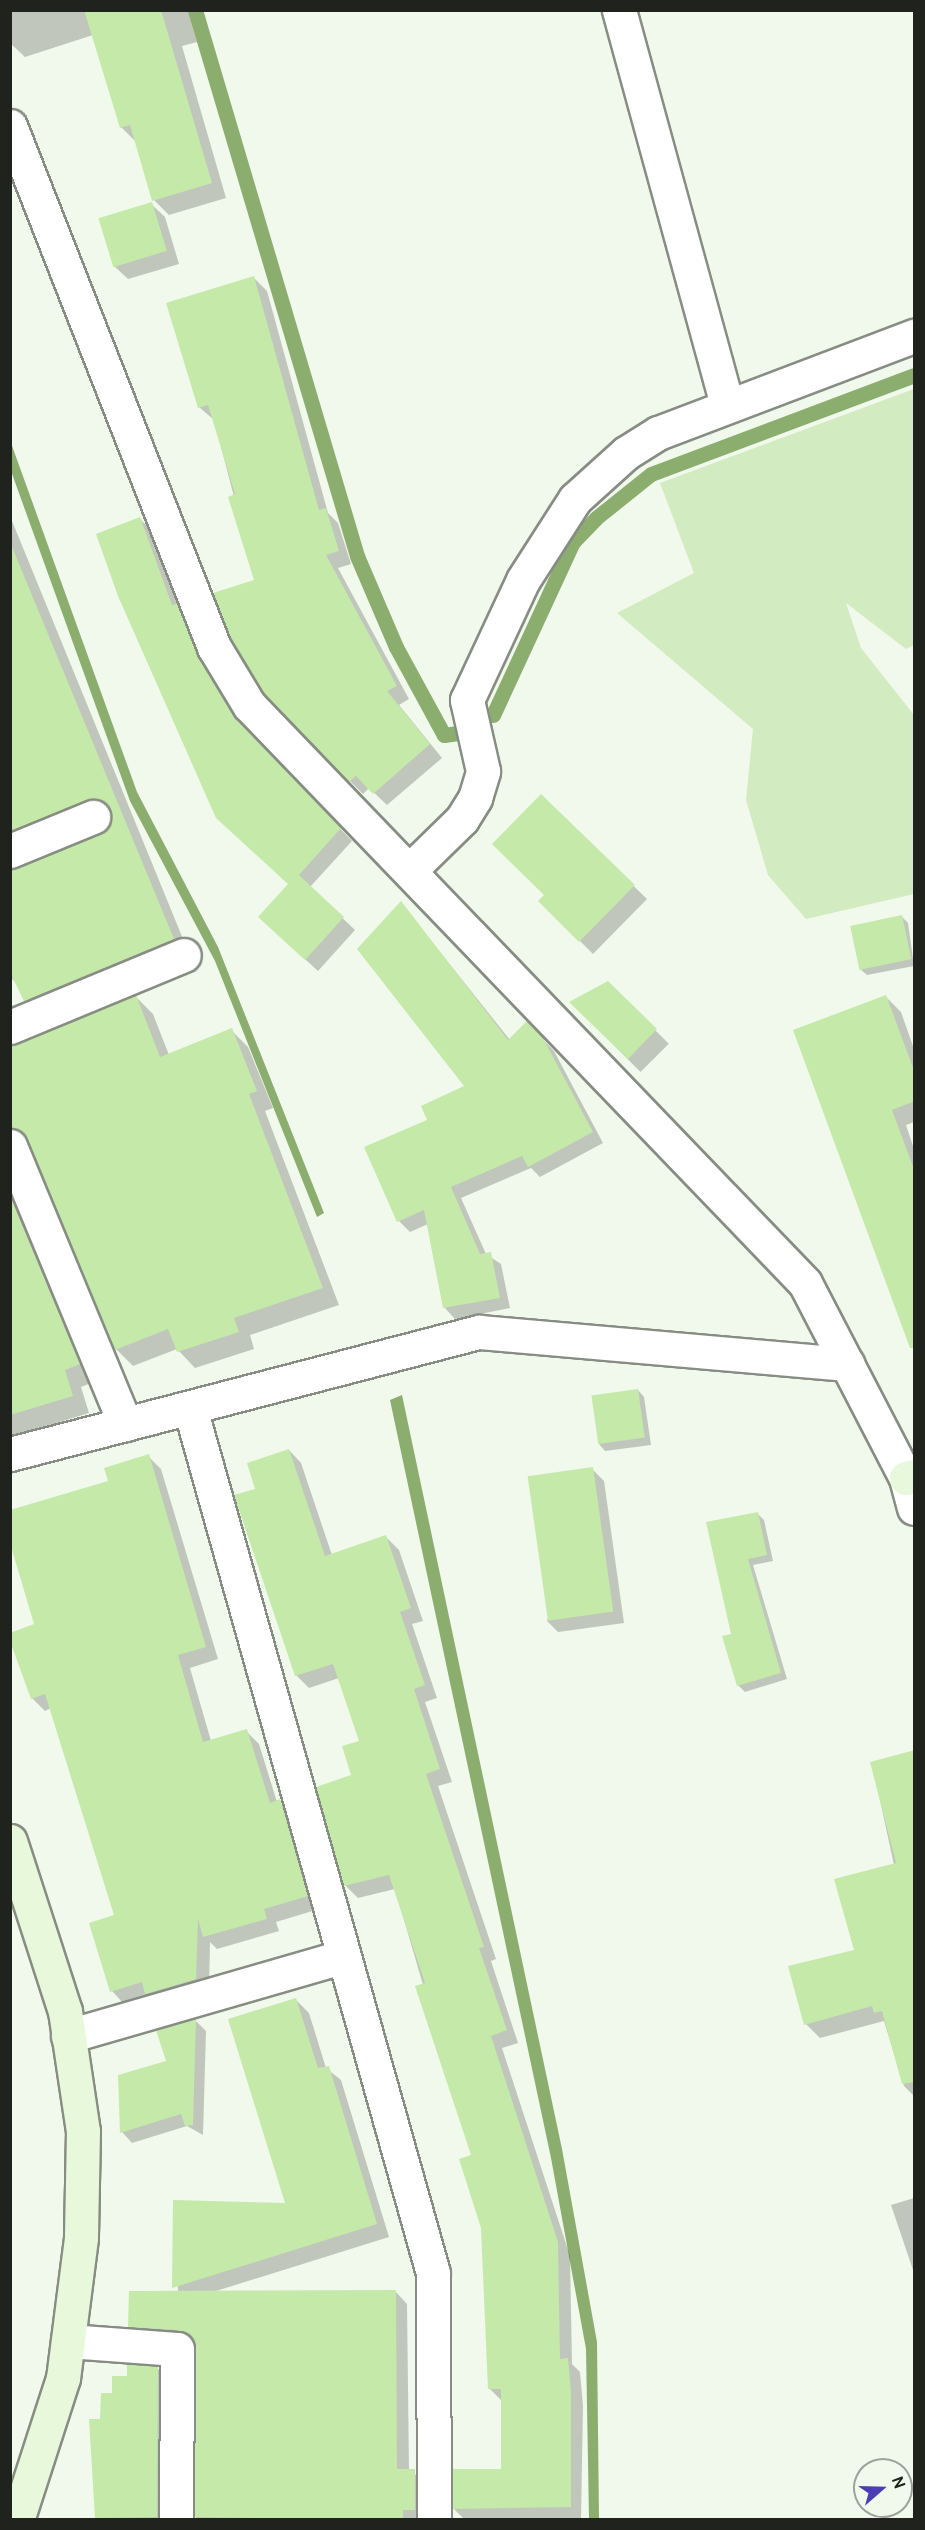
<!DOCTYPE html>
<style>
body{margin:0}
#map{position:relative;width:925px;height:2530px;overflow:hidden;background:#f1f8ec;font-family:Cabin,sans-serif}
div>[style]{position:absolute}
.green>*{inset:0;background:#d2ebc0}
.water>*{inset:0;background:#8bae6f}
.shadow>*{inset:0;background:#0003;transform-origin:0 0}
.stream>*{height:15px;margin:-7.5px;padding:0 7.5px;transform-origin:7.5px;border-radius:7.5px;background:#8bae6f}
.building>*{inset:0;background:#c4e9a8;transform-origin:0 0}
.roads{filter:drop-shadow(2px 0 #878d83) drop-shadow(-2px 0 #878d83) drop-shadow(0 2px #878d83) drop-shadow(0 -2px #878d83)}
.street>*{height:33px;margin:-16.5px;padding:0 16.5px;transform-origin:16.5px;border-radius:16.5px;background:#fff}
.secondary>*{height:33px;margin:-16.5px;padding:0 16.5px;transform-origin:16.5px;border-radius:16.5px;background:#e8f8db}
span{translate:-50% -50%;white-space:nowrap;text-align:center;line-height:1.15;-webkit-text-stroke:5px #f1f8ec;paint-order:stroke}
.frame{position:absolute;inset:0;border:12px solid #20221e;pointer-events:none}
.north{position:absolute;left:853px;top:2458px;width:60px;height:60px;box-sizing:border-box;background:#f1f8ec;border:2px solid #9da29a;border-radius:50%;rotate:70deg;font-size:16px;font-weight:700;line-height:24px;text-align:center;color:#20221e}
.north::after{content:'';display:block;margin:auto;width:21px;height:27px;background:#4c3db4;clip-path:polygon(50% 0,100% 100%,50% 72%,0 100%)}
</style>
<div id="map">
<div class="green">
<div style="clip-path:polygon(914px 389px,914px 645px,906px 649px,846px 603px,861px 648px,914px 715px,914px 894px,806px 919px,768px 875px,746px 800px,753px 729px,617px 613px,694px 573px,660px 483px)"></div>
</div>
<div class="water">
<div style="clip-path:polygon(11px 443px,137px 792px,218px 947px,324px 1213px,317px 1217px,215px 961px,130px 801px,11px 471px)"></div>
<div style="clip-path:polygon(402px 1395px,562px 2149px,597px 2342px,599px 2519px,589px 2519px,586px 2349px,551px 2158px,390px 1400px)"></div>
</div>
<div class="shadow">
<div style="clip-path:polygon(10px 10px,188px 10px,197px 42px,182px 46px,226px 198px,169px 215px,154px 200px,137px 143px,121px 127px,93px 35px,25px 57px,10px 43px)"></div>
<div style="clip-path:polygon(151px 204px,165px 217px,179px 264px,128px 279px,114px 266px)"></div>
<div style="clip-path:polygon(254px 278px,267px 291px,328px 513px,338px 523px,351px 564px,338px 568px,409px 699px,399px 705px,442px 758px,387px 805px,369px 788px,363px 794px,350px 781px,256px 581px,214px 420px,199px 407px)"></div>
<div style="clip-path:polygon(10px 516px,190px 956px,43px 1017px,10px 976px,10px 871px,101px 835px,111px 817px,10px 862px)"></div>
<div style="clip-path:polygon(140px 519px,152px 531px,180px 609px,245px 729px,352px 841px,310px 887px,355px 930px,318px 971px,272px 929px,290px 884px,217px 813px)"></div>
<div style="clip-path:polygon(541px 796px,647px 899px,593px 954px,540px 901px,546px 895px)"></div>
<div style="clip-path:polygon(401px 903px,510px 1040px,527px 1023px,554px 1051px,603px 1143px,540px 1177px,531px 1168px,461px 1198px,486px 1254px,501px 1264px,510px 1308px,455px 1319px,444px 1307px,428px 1224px,410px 1232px,399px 1221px,429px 1120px,467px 1086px)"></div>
<div style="clip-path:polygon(901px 916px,908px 923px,914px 966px,867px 975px,860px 969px)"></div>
<div style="left:608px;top:983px;width:86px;height:40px;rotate:45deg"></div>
<div style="clip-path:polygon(136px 997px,153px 1014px,169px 1055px,231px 1030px,248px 1047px,273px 1108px,265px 1111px,339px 1305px,250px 1335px,254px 1349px,195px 1368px,177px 1349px,133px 1366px,116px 1349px,32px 1146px,21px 1145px,10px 1158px,10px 1049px)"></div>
<div style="clip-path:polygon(886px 997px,901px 1012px,914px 1049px,914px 1122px,906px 1125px,914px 1149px,914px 1343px,795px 1031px)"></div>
<div style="clip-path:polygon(10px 1175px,96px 1381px,81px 1387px,89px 1413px,10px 1437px)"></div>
<div style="clip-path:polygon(638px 1390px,644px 1397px,651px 1445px,605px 1451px,599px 1444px)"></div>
<div style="clip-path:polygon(289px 1450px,301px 1463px,332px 1555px,386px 1537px,399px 1550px,423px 1621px,412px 1624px,437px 1698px,425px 1702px,452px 1782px,438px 1786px,496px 1959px,491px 1961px,518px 2043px,502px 2048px,570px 2256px,572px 2364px,580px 2372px,583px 2406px,581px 2520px,465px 2520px,454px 2509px,503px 2470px,502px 2401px,489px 2388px,483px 2228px,473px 2156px,395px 1889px,358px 1898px,345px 1885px,361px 1742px,339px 1678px,309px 1688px,297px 1676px,236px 1496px,257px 1490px)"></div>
<div style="clip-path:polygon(148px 1456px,161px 1469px,218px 1659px,190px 1668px,211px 1741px,246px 1731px,259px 1744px,277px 1802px,293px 1814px,319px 1909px,276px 1922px,279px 1931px,217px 1949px,210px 1942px,209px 1992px,124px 2004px,112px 1991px,116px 1916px,51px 1708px,45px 1711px,32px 1698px,36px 1625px,110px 1482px)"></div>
<div style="clip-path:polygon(592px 1469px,604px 1481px,624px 1623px,558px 1632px,547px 1621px)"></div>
<div style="clip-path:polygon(757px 1513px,764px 1520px,773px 1561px,753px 1565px,787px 1679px,745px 1692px,738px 1685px,732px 1635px)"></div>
<div style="clip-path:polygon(914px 1752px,914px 2096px,904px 2086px,884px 2021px,820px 2038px,806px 2024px,856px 1951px,894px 1865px,872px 1763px)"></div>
<div style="clip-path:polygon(296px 2000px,309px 2013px,326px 2068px,341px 2080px,389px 2237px,216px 2291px,395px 2291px,407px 2304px,409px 2470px,427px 2483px,427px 2520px,196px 2520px,196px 2344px,142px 2339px,130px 2326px,178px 2292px,174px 2201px,287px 2204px)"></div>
<div style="clip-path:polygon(195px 2020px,206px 2031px,203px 2135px,187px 2126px,132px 2143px,122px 2132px)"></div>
<div style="clip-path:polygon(914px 2198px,914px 2273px,891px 2205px)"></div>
<div style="clip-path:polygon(157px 2368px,167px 2377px,166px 2520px,99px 2520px,102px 2420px,129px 2377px)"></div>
</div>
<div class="stream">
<div style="left:195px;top:10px;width:570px;rotate:73.47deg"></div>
<div style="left:357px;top:556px;width:99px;rotate:66.8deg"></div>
<div style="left:396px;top:647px;width:100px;rotate:61.4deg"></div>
<div style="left:444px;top:735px;width:14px;rotate:-8deg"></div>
<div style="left:493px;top:715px;width:191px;rotate:-65.2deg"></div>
<div style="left:573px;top:542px;width:33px;rotate:-46deg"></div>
<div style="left:596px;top:518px;width:70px;rotate:-38.7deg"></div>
<div style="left:651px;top:474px;width:281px;rotate:-20.6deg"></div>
</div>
<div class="building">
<div style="clip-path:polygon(84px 10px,161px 10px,212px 183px,152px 201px,130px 125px,120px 128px)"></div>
<div style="left:152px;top:202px;width:51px;height:56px;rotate:73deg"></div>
<div style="clip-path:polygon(254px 276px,319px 510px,326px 508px,339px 551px,326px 555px,397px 686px,387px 691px,430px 744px,373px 794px,356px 776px,349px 782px,264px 694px,231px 639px,213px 593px,254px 580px,228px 497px,235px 494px,208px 405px,198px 408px,166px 303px)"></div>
<div style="clip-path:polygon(140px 517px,172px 605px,177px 604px,198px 657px,233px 715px,341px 828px,299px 875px,344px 917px,305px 960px,258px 917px,288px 884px,216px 818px,118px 596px,96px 534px)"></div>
<div style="clip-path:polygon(10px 542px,174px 939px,24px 1001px,10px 972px,10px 869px,100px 834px,112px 819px,105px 803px,95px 798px,10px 831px)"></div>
<div style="clip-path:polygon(541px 794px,635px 885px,579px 942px,538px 901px,544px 895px,492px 844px)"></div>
<div style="clip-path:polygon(401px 901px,508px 1040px,527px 1021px,543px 1038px,593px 1132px,528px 1167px,522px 1156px,451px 1187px,480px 1254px,491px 1252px,500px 1298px,443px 1308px,424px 1210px,397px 1222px,364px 1147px,427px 1120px,421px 1106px,464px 1086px,357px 949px)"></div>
<div style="left:902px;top:915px;width:45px;height:53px;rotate:78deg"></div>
<div style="clip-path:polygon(608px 981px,657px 1029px,628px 1059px,569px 1002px)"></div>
<div style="clip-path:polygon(136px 995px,160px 1057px,232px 1028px,257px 1091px,249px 1094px,323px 1288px,234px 1318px,239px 1332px,177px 1352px,168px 1329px,115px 1350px,27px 1139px,10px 1128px,10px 1048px)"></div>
<div style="clip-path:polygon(886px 995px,915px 1073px,915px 1101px,892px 1110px,915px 1172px,915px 1348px,910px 1348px,793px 1030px)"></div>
<div style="clip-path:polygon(10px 1196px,80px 1364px,65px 1370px,73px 1396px,10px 1415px)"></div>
<div style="left:638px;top:1389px;width:49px;height:47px;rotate:82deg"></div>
<div style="clip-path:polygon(289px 1449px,325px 1556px,386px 1535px,411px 1608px,400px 1612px,425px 1685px,414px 1689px,440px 1769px,426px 1774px,484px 1947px,479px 1948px,507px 2030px,491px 2036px,558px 2242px,560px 2359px,568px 2358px,571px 2392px,571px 2507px,453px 2509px,453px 2469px,501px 2469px,501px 2389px,488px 2389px,481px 2228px,459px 2159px,471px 2155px,415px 1986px,425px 1983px,389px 1875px,344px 1886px,316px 1787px,351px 1775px,342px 1746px,359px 1741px,333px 1664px,295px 1676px,234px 1495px,255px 1489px,247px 1463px)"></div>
<div style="clip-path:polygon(149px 1454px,206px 1647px,178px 1655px,203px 1742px,247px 1729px,270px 1803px,280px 1799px,308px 1896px,264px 1909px,267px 1919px,203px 1937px,198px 1919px,196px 1979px,145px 1994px,142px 1982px,110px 1992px,89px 1923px,114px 1915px,45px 1694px,31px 1699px,10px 1641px,10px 1633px,34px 1624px,10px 1543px,10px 1510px,108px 1481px,104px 1468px)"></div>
<div style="left:593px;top:1467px;width:146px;height:66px;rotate:82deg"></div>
<div style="clip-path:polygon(758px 1512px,767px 1555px,748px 1559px,781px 1673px,737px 1686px,722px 1636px,731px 1634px,706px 1522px)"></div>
<div style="clip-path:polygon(915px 1750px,915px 2082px,902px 2084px,882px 2011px,874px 2013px,872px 2006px,804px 2025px,788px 1966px,854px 1950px,834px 1879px,896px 1863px,870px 1762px)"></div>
<div style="clip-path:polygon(296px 1998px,318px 2068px,329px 2066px,377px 2224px,172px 2288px,173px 2200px,285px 2203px,228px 2019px)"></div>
<div style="clip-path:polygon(196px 2019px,193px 2125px,185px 2126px,181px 2114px,120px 2133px,118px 2075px,166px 2061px,156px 2030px)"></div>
<div style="clip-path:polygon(396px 2290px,397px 2469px,415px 2469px,415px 2510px,403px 2510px,403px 2518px,391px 2520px,195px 2517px,194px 2341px,178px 2330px,128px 2327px,129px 2291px)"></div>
<div style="clip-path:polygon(127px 2364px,158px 2366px,157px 2517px,95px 2518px,89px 2419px,100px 2419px,101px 2393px,112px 2393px,112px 2376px,127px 2376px)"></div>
</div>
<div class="roads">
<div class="street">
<div style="left:619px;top:10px;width:409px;rotate:74.7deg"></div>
<div style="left:10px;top:126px;width:560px;rotate:68.62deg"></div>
<div style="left:214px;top:647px;width:68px;rotate:58.9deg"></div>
<div style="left:249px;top:705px;width:802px;rotate:46.11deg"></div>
<div style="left:805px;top:1283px;width:220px;rotate:62.6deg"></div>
<div style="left:906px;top:1478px;width:31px;rotate:75deg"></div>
<div style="left:10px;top:851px;width:90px;rotate:-22.3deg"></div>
<div style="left:410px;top:870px;width:73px;rotate:-44.4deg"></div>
<div style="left:462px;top:819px;width:25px;rotate:-58deg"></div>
<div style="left:475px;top:798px;width:28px;rotate:-73deg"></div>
<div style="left:483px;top:771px;width:73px;rotate:-102.7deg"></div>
<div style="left:467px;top:700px;width:132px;rotate:-65deg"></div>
<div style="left:523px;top:580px;width:96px;rotate:-57.3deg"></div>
<div style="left:575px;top:499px;width:69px;rotate:-42deg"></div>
<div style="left:626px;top:453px;width:38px;rotate:-32deg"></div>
<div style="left:658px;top:433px;width:274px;rotate:-20.8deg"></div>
<div style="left:10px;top:1027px;width:188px;rotate:-22.5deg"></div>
<div style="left:10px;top:1146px;width:301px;rotate:67.5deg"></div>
<div style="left:190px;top:1408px;width:898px;rotate:74.31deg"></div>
<div style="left:433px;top:2273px;width:247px;rotate:89.8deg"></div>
<div style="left:10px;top:1454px;width:485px;rotate:-14.6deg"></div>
<div style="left:479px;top:1332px;width:370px;rotate:5deg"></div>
<div style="left:68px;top:2036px;width:284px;rotate:-16.1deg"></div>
<div style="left:68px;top:2341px;width:109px;rotate:4.2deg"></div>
<div style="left:177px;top:2349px;width:171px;rotate:90.3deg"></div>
</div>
<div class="secondary">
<div style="left:906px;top:1478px;width:8px;rotate:-14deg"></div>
<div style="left:10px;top:1841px;width:179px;rotate:72.1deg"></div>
<div style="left:65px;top:2011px;width:121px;rotate:81.5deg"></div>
<div style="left:83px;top:2131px;width:107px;rotate:91.1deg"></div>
<div style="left:81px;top:2238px;width:141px;rotate:97.3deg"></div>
<div style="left:63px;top:2378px;width:149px;rotate:107.9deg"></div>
</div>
</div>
<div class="frame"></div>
<div class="north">N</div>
</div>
